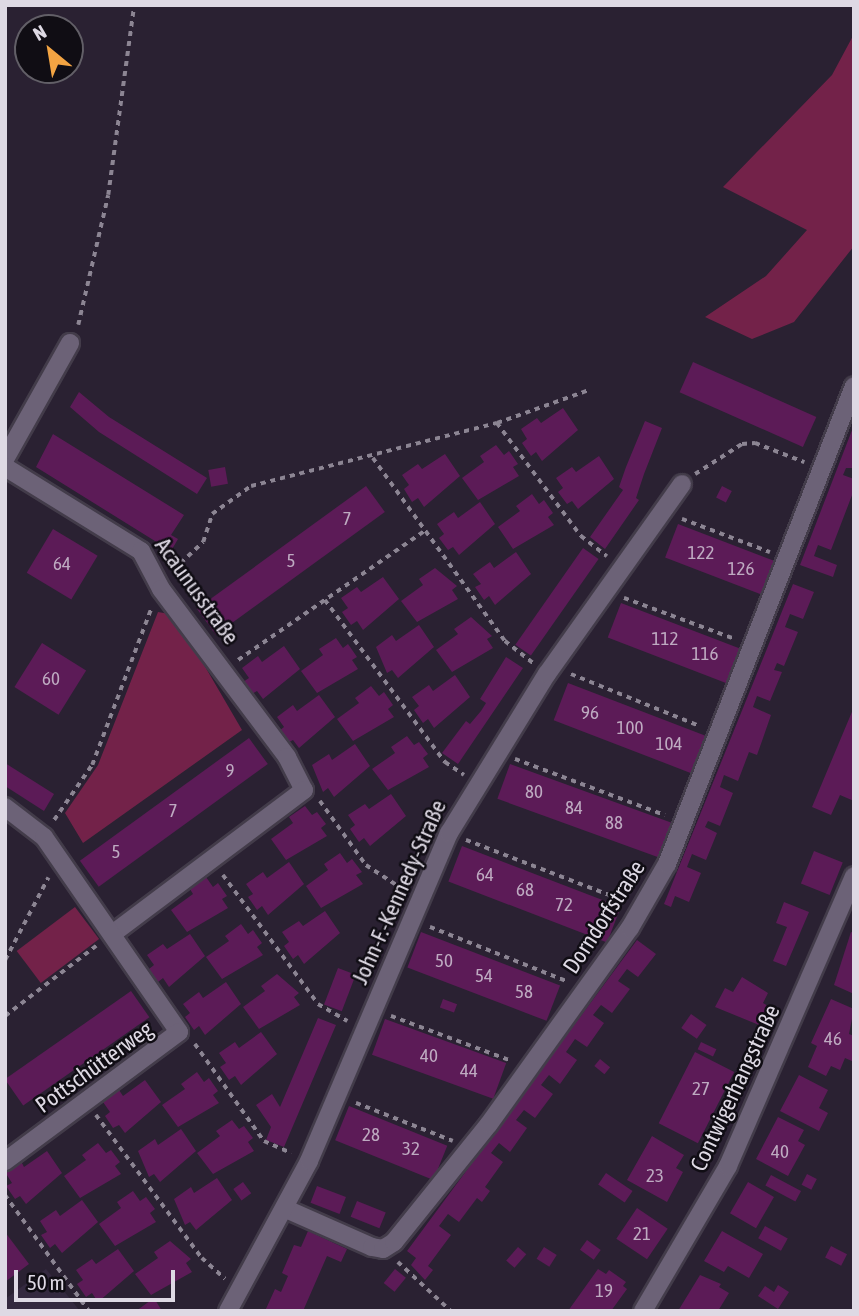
<!DOCTYPE html>
<meta charset="utf-8">
<style>
body{margin:0}
#map{position:relative;width:859px;height:1316px;overflow:hidden;background:#2a2132;font-family:"Asap Condensed",sans-serif}
div>[style]{position:absolute}
.built>*{inset:0;background:#34293f}
.green>*{inset:0;background:#732249;transform-origin:0 0}
.building>*{inset:0;background:#5c1b57;transform-origin:0 0}
.path>*{height:3.5px;margin-top:-1.75px;transform-origin:0;background:repeating-linear-gradient(90deg,#8c8593 0 5px,transparent 0 10px)}
.roads{filter:drop-shadow(2px 0 #433c4a) drop-shadow(-2px 0 #433c4a) drop-shadow(0 2px #433c4a) drop-shadow(0 -2px #433c4a)}
.street>*{height:18px;margin:-9px;padding:0 9px;transform-origin:9px;border-radius:9px;background:#6c6277}
span{translate:-50% -50%;white-space:nowrap;text-align:center;line-height:1.15;-webkit-text-stroke:5px #100d14;paint-order:stroke}
.number-label{font-size:19px;color:#beaac1}
.number-label span{-webkit-text-stroke-width:0}
.street-label{font-size:23px;color:#ded9e4}
.frame{position:absolute;inset:0;border:7px solid #ded9e4;pointer-events:none}
.north{position:absolute;left:14px;top:14px;width:70px;height:70px;box-sizing:border-box;background:#100d14;border:2px solid #625f67;border-radius:50%;rotate:330deg;font-size:19px;font-weight:700;line-height:28px;text-align:center;color:#ded9e4}
.north::after{content:'';display:block;margin:auto;width:24px;height:32px;background:#f3a443;clip-path:polygon(50% 0,100% 100%,50% 72%,0 100%)}
.scale{position:absolute;left:14px;top:1270px;width:161px;height:32px;box-sizing:border-box;border:4px solid #ded9e4;border-top:0;padding-left:9px;font-size:21px;line-height:24px;white-space:nowrap;color:#ded9e4;-webkit-text-stroke:5px #100d14;paint-order:stroke}
</style>
<div id="map">
<div class="built">
<div style="clip-path:polygon(46px 1269px,80px 1311px,5px 1311px,5px 1299px)"></div>
</div>
<div class="green">
<div style="clip-path:polygon(854px 34px,854px 246px,794px 322px,752px 339px,705px 317px,766px 276px,807px 230px,723px 187px,832px 75px)"></div>
<div style="clip-path:polygon(158px 612px,175px 615px,242px 730px,83px 843px,65px 813px,98px 765px)"></div>
<div style="left:75px;top:907px;width:40px;height:73px;rotate:53deg"></div>
</div>
<div class="building">
<div style="left:693px;top:362px;width:135px;height:33px;rotate:24deg"></div>
<div style="clip-path:polygon(79px 392px,109px 417px,207px 478px,197px 494px,99px 432px,70px 407px)"></div>
<div style="clip-path:polygon(563px 408px,578px 430px,542px 461px,536px 452px,531px 456px,522px 443px,527px 439px,521px 429px,537px 418px,541px 423px)"></div>
<div style="clip-path:polygon(645px 421px,662px 428px,644px 474px,636px 498px,639px 500px,605px 549px,590px 537px,623px 490px,619px 487px,626px 467px)"></div>
<div style="clip-path:polygon(854px 425px,854px 468px,846px 468px,843px 475px,854px 479px,854px 490px,831px 550px,818px 545px,814px 556px,837px 565px,833px 577px,800px 565px)"></div>
<div style="clip-path:polygon(53px 434px,184px 515px,171px 535px,178px 539px,171px 551px,36px 467px)"></div>
<div style="clip-path:polygon(496px 445px,504px 455px,509px 451px,518px 464px,513px 467px,519px 476px,478px 500px,462px 478px,484px 462px,480px 456px)"></div>
<div style="clip-path:polygon(445px 454px,460px 476px,424px 507px,418px 498px,412px 502px,404px 489px,409px 485px,402px 475px,418px 464px,422px 469px)"></div>
<div style="clip-path:polygon(599px 456px,614px 479px,578px 509px,572px 501px,567px 504px,558px 492px,563px 488px,556px 478px,572px 467px,576px 472px)"></div>
<div style="left:225px;top:467px;width:17px;height:17px;rotate:80deg"></div>
<div style="left:366px;top:486px;width:32px;height:209px;rotate:54deg"></div>
<div style="left:722px;top:486px;width:11px;height:13px;rotate:27deg"></div>
<div style="clip-path:polygon(532px 494px,539px 504px,544px 500px,553px 513px,548px 517px,554px 525px,513px 549px,498px 527px,520px 511px,516px 506px)"></div>
<div style="clip-path:polygon(480px 502px,495px 524px,459px 555px,453px 547px,448px 550px,439px 538px,444px 534px,437px 524px,454px 512px,458px 518px)"></div>
<div style="left:678px;top:524px;width:107px;height:36px;rotate:21deg"></div>
<div style="left:53px;top:529px;width:52px;height:51px;rotate:31deg"></div>
<div style="left:583px;top:548px;width:19px;height:118px;rotate:35deg"></div>
<div style="clip-path:polygon(516px 552px,531px 574px,495px 605px,489px 596px,484px 600px,475px 587px,481px 584px,473px 574px,490px 562px,494px 568px)"></div>
<div style="clip-path:polygon(435px 568px,457px 586px,452px 590px,458px 599px,417px 622px,401px 601px,423px 585px,419px 579px)"></div>
<div style="clip-path:polygon(383px 577px,399px 599px,363px 630px,357px 621px,351px 625px,342px 612px,348px 608px,341px 598px,357px 587px,361px 592px)"></div>
<div style="clip-path:polygon(793px 584px,814px 592px,803px 619px,790px 614px,785px 627px,798px 632px,784px 666px,777px 663px,774px 670px,782px 672px,770px 701px,757px 696px,753px 707px,771px 715px,762px 741px,757px 755px,749px 752px,738px 781px,724px 775px,720px 787px,733px 793px,720px 826px,708px 821px,705px 827px,717px 833px,706px 860px,692px 854px,687px 867px,701px 873px,689px 902px,675px 896px,671px 907px,664px 904px)"></div>
<div style="left:621px;top:603px;width:128px;height:37px;rotate:21deg"></div>
<div style="clip-path:polygon(471px 617px,492px 636px,487px 639px,493px 648px,452px 672px,436px 650px,458px 634px,454px 629px)"></div>
<div style="clip-path:polygon(419px 625px,434px 647px,398px 678px,392px 670px,387px 673px,376px 647px,392px 635px,396px 641px)"></div>
<div style="clip-path:polygon(336px 638px,343px 648px,348px 644px,357px 657px,352px 660px,358px 669px,317px 693px,301px 671px,323px 655px,319px 649px)"></div>
<div style="left:42px;top:643px;width:52px;height:52px;rotate:32deg"></div>
<div style="clip-path:polygon(284px 646px,300px 669px,263px 699px,257px 691px,252px 694px,243px 682px,249px 678px,242px 668px,258px 656px,262px 662px)"></div>
<div style="clip-path:polygon(506px 657px,523px 668px,458px 764px,442px 753px,466px 721px,470px 724px,481px 711px,486px 703px,480px 699px)"></div>
<div style="clip-path:polygon(455px 675px,470px 697px,434px 728px,428px 719px,423px 723px,414px 710px,419px 706px,412px 697px,429px 685px,433px 691px)"></div>
<div style="left:568px;top:683px;width:148px;height:40px;rotate:21deg"></div>
<div style="clip-path:polygon(371px 686px,379px 696px,384px 692px,393px 705px,388px 709px,394px 717px,353px 741px,337px 719px,359px 703px,355px 698px)"></div>
<div style="clip-path:polygon(319px 695px,335px 717px,299px 748px,293px 740px,287px 743px,279px 731px,284px 727px,277px 717px,293px 705px,297px 711px)"></div>
<div style="clip-path:polygon(854px 707px,854px 801px,840px 795px,831px 815px,812px 807px)"></div>
<div style="clip-path:polygon(407px 736px,414px 745px,419px 742px,428px 754px,423px 758px,429px 767px,388px 790px,372px 769px,395px 753px,391px 747px)"></div>
<div style="left:249px;top:738px;width:32px;height:209px;rotate:54deg"></div>
<div style="clip-path:polygon(355px 744px,370px 766px,334px 797px,328px 788px,323px 792px,312px 765px,329px 754px,332px 760px)"></div>
<div style="clip-path:polygon(5px 763px,54px 794px,44px 811px,5px 786px)"></div>
<div style="left:510px;top:764px;width:172px;height:37px;rotate:20deg"></div>
<div style="clip-path:polygon(391px 794px,406px 816px,370px 846px,364px 838px,359px 842px,350px 829px,355px 825px,348px 815px,365px 804px,369px 809px)"></div>
<div style="clip-path:polygon(305px 806px,312px 815px,317px 812px,326px 824px,321px 828px,327px 836px,286px 860px,271px 839px,293px 823px,289px 817px)"></div>
<div style="left:462px;top:846px;width:170px;height:38px;rotate:21deg"></div>
<div style="left:814px;top:851px;width:31px;height:35px;rotate:22deg"></div>
<div style="clip-path:polygon(340px 853px,347px 863px,352px 859px,362px 872px,356px 875px,363px 884px,321px 908px,306px 886px,328px 870px,324px 864px)"></div>
<div style="clip-path:polygon(289px 862px,304px 884px,268px 915px,262px 906px,257px 910px,248px 897px,253px 894px,246px 884px,263px 872px,267px 878px)"></div>
<div style="clip-path:polygon(206px 877px,213px 887px,218px 883px,227px 896px,222px 899px,228px 908px,187px 932px,171px 910px,193px 894px,190px 889px)"></div>
<div style="clip-path:polygon(784px 902px,809px 912px,786px 966px,773px 961px,787px 927px,776px 923px)"></div>
<div style="clip-path:polygon(325px 911px,340px 933px,304px 964px,298px 955px,293px 959px,284px 946px,289px 942px,282px 932px,299px 921px,303px 926px)"></div>
<div style="clip-path:polygon(241px 924px,248px 934px,253px 930px,262px 943px,257px 947px,263px 955px,222px 979px,206px 957px,229px 941px,225px 936px)"></div>
<div style="left:421px;top:932px;width:149px;height:38px;rotate:21deg"></div>
<div style="clip-path:polygon(851px 932px,854px 933px,854px 994px,834px 985px)"></div>
<div style="clip-path:polygon(190px 934px,205px 956px,169px 987px,163px 978px,158px 982px,149px 969px,154px 965px,147px 955px,163px 944px,167px 949px)"></div>
<div style="clip-path:polygon(637px 940px,656px 954px,638px 977px,627px 969px,618px 981px,630px 989px,612px 1013px,601px 1005px,593px 1015px,604px 1023px,587px 1047px,575px 1039px,566px 1052px,577px 1060px,560px 1084px,549px 1075px,541px 1085px,553px 1094px,535px 1118px,524px 1110px,516px 1120px,527px 1128px,510px 1152px,499px 1143px,491px 1153px,503px 1162px,485px 1187px,490px 1191px,482px 1202px,477px 1198px,459px 1222px,448px 1214px,439px 1226px,451px 1235px,428px 1266px,433px 1270px,425px 1280px,411px 1265px,416px 1258px,407px 1251px)"></div>
<div style="left:338px;top:968px;width:19px;height:39px;rotate:21deg"></div>
<div style="clip-path:polygon(277px 974px,299px 993px,294px 997px,300px 1005px,259px 1029px,243px 1007px,265px 991px,261px 986px)"></div>
<div style="clip-path:polygon(742px 977px,768px 993px,763px 1003px,768px 1006px,759px 1025px,715px 1007px,725px 988px,733px 992px)"></div>
<div style="clip-path:polygon(226px 982px,241px 1004px,205px 1035px,199px 1026px,194px 1030px,185px 1017px,190px 1013px,183px 1004px,199px 992px,203px 998px)"></div>
<div style="left:131px;top:991px;width:32px;height:154px;rotate:55deg"></div>
<div style="left:443px;top:999px;width:15px;height:9px;rotate:20deg"></div>
<div style="clip-path:polygon(831px 999px,854px 1009px,849px 1034px,854px 1036px,854px 1062px,845px 1058px,840px 1070px,831px 1066px,826px 1076px,808px 1067px,817px 1046px,811px 1043px)"></div>
<div style="left:691px;top:1014px;width:19px;height:17px;rotate:35deg"></div>
<div style="clip-path:polygon(318px 1018px,336px 1025px,284px 1147px,266px 1140px,271px 1127px,256px 1105px,272px 1094px,280px 1107px)"></div>
<div style="left:385px;top:1019px;width:129px;height:38px;rotate:20deg"></div>
<div style="clip-path:polygon(261px 1032px,277px 1054px,241px 1085px,235px 1076px,229px 1080px,220px 1067px,226px 1063px,219px 1053px,235px 1042px,239px 1048px)"></div>
<div style="left:701px;top:1042px;width:17px;height:8px;rotate:25deg"></div>
<div style="left:695px;top:1052px;width:44px;height:80px;rotate:27deg"></div>
<div style="left:600px;top:1059px;width:13px;height:9px;rotate:39deg"></div>
<div style="clip-path:polygon(197px 1072px,204px 1082px,209px 1078px,218px 1091px,213px 1095px,219px 1103px,178px 1127px,162px 1105px,185px 1089px,181px 1084px)"></div>
<div style="clip-path:polygon(799px 1075px,828px 1090px,819px 1108px,828px 1113px,819px 1131px,780px 1111px)"></div>
<div style="clip-path:polygon(145px 1080px,161px 1102px,125px 1133px,119px 1125px,113px 1128px,105px 1116px,110px 1112px,103px 1102px,119px 1090px,123px 1096px)"></div>
<div style="left:349px;top:1106px;width:106px;height:37px;rotate:22deg"></div>
<div style="clip-path:polygon(778px 1117px,804px 1130px,798px 1141px,805px 1145px,788px 1176px,756px 1159px)"></div>
<div style="clip-path:polygon(232px 1120px,239px 1129px,244px 1126px,253px 1138px,248px 1142px,254px 1151px,213px 1174px,197px 1153px,220px 1136px,216px 1131px)"></div>
<div style="clip-path:polygon(181px 1129px,196px 1151px,160px 1182px,154px 1174px,149px 1177px,138px 1151px,155px 1139px,158px 1145px)"></div>
<div style="clip-path:polygon(652px 1136px,684px 1155px,676px 1168px,683px 1172px,667px 1202px,627px 1180px)"></div>
<div style="clip-path:polygon(98px 1143px,106px 1153px,111px 1150px,120px 1162px,115px 1166px,121px 1174px,80px 1198px,64px 1176px,86px 1160px,82px 1155px)"></div>
<div style="clip-path:polygon(47px 1151px,62px 1173px,26px 1204px,20px 1196px,15px 1199px,6px 1186px,12px 1183px,5px 1172px,21px 1161px,24px 1167px)"></div>
<div style="left:606px;top:1173px;width:32px;height:14px;rotate:34deg"></div>
<div style="left:807px;top:1174px;width:11px;height:12px;rotate:27deg"></div>
<div style="left:771px;top:1175px;width:34px;height:12px;rotate:28deg"></div>
<div style="clip-path:polygon(217px 1178px,232px 1200px,196px 1230px,190px 1222px,185px 1225px,174px 1199px,191px 1187px,194px 1193px)"></div>
<div style="left:243px;top:1182px;width:14px;height:12px;rotate:54deg"></div>
<div style="left:748px;top:1182px;width:30px;height:36px;rotate:30deg"></div>
<div style="left:317px;top:1186px;width:31px;height:18px;rotate:21deg"></div>
<div style="clip-path:polygon(133px 1191px,140px 1201px,146px 1197px,155px 1209px,150px 1213px,156px 1222px,115px 1246px,99px 1224px,121px 1208px,117px 1202px)"></div>
<div style="clip-path:polygon(82px 1200px,98px 1222px,62px 1253px,55px 1244px,50px 1248px,41px 1235px,47px 1232px,40px 1221px,56px 1210px,60px 1216px)"></div>
<div style="left:357px;top:1201px;width:31px;height:17px;rotate:22deg"></div>
<div style="left:637px;top:1208px;width:37px;height:37px;rotate:34deg"></div>
<div style="left:765px;top:1226px;width:26px;height:14px;rotate:29deg"></div>
<div style="clip-path:polygon(308px 1231px,347px 1249px,341px 1262px,327px 1256px,303px 1311px,265px 1311px,275px 1289px,281px 1292px,288px 1276px,282px 1273px,294px 1245px,301px 1247px)"></div>
<div style="clip-path:polygon(722px 1231px,763px 1254px,749px 1278px,728px 1266px,724px 1272px,704px 1261px)"></div>
<div style="clip-path:polygon(5px 1232px,29px 1264px,5px 1282px)"></div>
<div style="left:587px;top:1240px;width:17px;height:12px;rotate:36deg"></div>
<div style="clip-path:polygon(170px 1241px,191px 1259px,186px 1263px,192px 1272px,151px 1295px,135px 1274px,158px 1258px,154px 1252px)"></div>
<div style="left:831px;top:1246px;width:18px;height:13px;rotate:27deg"></div>
<div style="left:518px;top:1247px;width:11px;height:18px;rotate:41deg"></div>
<div style="left:544px;top:1247px;width:15px;height:14px;rotate:32deg"></div>
<div style="clip-path:polygon(118px 1249px,134px 1271px,98px 1302px,92px 1293px,86px 1297px,77px 1284px,83px 1280px,76px 1270px,92px 1259px,96px 1264px)"></div>
<div style="left:395px;top:1269px;width:14px;height:18px;rotate:39deg"></div>
<div style="clip-path:polygon(598px 1269px,606px 1274px,609px 1270px,626px 1282px,623px 1286px,627px 1289px,611px 1311px,568px 1311px)"></div>
<div style="clip-path:polygon(700px 1275px,721px 1284px,719px 1287px,729px 1293px,718px 1311px,678px 1311px)"></div>
<div style="clip-path:polygon(778px 1285px,789px 1292px,778px 1309px,758px 1296px,765px 1286px,774px 1292px)"></div>
<div style="clip-path:polygon(154px 1298px,162px 1311px,136px 1311px)"></div>
</div>
<div class="path">
<div style="left:78px;top:325px;width:133px;rotate:-77deg"></div>
<div style="left:108px;top:195px;width:192px;rotate:-82.2deg"></div>
<div style="left:497px;top:423px;width:141px;rotate:53.4deg"></div>
<div style="left:581px;top:536px;width:33px;rotate:38deg"></div>
<div style="left:373px;top:458px;width:226px;rotate:54.2deg"></div>
<div style="left:505px;top:641px;width:36px;rotate:38deg"></div>
<div style="left:695px;top:474px;width:56px;rotate:-32.6deg"></div>
<div style="left:742px;top:444px;width:13px;rotate:-4deg"></div>
<div style="left:755px;top:443px;width:53px;rotate:21.2deg"></div>
<div style="left:682px;top:519px;width:94px;rotate:20.6deg"></div>
<div style="left:173px;top:570px;width:41px;rotate:-43deg"></div>
<div style="left:203px;top:542px;width:29px;rotate:-72deg"></div>
<div style="left:212px;top:514px;width:48px;rotate:-35.7deg"></div>
<div style="left:251px;top:486px;width:254px;rotate:-14.4deg"></div>
<div style="left:497px;top:423px;width:98px;rotate:-19.7deg"></div>
<div style="left:624px;top:598px;width:118px;rotate:20.3deg"></div>
<div style="left:325px;top:600px;width:202px;rotate:53.5deg"></div>
<div style="left:445px;top:762px;width:23px;rotate:34deg"></div>
<div style="left:238px;top:660px;width:229px;rotate:-34.7deg"></div>
<div style="left:571px;top:674px;width:139px;rotate:22deg"></div>
<div style="left:515px;top:759px;width:160px;rotate:20.5deg"></div>
<div style="left:320px;top:801px;width:79px;rotate:54.3deg"></div>
<div style="left:366px;top:865px;width:45px;rotate:33.3deg"></div>
<div style="left:54px;top:820px;width:67px;rotate:-55.4deg"></div>
<div style="left:92px;top:765px;width:167px;rotate:-69.3deg"></div>
<div style="left:466px;top:840px;width:170px;rotate:21deg"></div>
<div style="left:223px;top:875px;width:160px;rotate:53.6deg"></div>
<div style="left:318px;top:1004px;width:34px;rotate:30deg"></div>
<div style="left:430px;top:927px;width:149px;rotate:21.6deg"></div>
<div style="left:5px;top:960px;width:93px;rotate:-62.3deg"></div>
<div style="left:5px;top:1016px;width:115px;rotate:-37.6deg"></div>
<div style="left:391px;top:1016px;width:129px;rotate:20.4deg"></div>
<div style="left:195px;top:1044px;width:119px;rotate:54.6deg"></div>
<div style="left:264px;top:1141px;width:30px;rotate:24deg"></div>
<div style="left:356px;top:1103px;width:104px;rotate:21.4deg"></div>
<div style="left:96px;top:1115px;width:178px;rotate:53.5deg"></div>
<div style="left:202px;top:1258px;width:31px;rotate:42deg"></div>
<div style="left:5px;top:1195px;width:143px;rotate:54.1deg"></div>
<div style="left:398px;top:1262px;width:72px;rotate:42.8deg"></div>
</div>
<div class="roads">
<div class="street">
<div style="left:5px;top:459px;width:133px;rotate:-60.7deg"></div>
<div style="left:5px;top:467px;width:160px;rotate:31.7deg"></div>
<div style="left:141px;top:551px;width:43px;rotate:62.2deg"></div>
<div style="left:161px;top:589px;width:210px;rotate:53.1deg"></div>
<div style="left:287px;top:757px;width:37px;rotate:63deg"></div>
<div style="left:304px;top:790px;width:240px;rotate:143.1deg"></div>
<div style="left:5px;top:807px;width:49px;rotate:37.6deg"></div>
<div style="left:44px;top:837px;width:237px;rotate:55.3deg"></div>
<div style="left:179px;top:1032px;width:217px;rotate:143.4deg"></div>
<div style="left:286px;top:1209px;width:94px;rotate:23.8deg"></div>
<div style="left:372px;top:1247px;width:11px;rotate:10deg"></div>
<div style="left:383px;top:1249px;width:13px;rotate:-32deg"></div>
<div style="left:394px;top:1242px;width:151px;rotate:-51.2deg"></div>
<div style="left:489px;top:1124px;width:241px;rotate:-54.3deg"></div>
<div style="left:630px;top:928px;width:74px;rotate:-60deg"></div>
<div style="left:667px;top:864px;width:513px;rotate:-68.63deg"></div>
<div style="left:228px;top:1311px;width:170px;rotate:-61.6deg"></div>
<div style="left:309px;top:1161px;width:357px;rotate:-66.9deg"></div>
<div style="left:449px;top:833px;width:187px;rotate:-58.4deg"></div>
<div style="left:547px;top:674px;width:233px;rotate:-54.6deg"></div>
<div style="left:643px;top:1311px;width:168px;rotate:-59.6deg"></div>
<div style="left:728px;top:1166px;width:316px;rotate:-66.5deg"></div>
</div>
</div>
<div class="number-label">
<span style="left:347px;top:519px">7</span>
<span style="left:701px;top:553px">122</span>
<span style="left:291px;top:561px">5</span>
<span style="left:62px;top:564px">64</span>
<span style="left:741px;top:569px">126</span>
<span style="left:665px;top:639px">112</span>
<span style="left:705px;top:654px">116</span>
<span style="left:51px;top:679px">60</span>
<span style="left:590px;top:713px">96</span>
<span style="left:630px;top:728px">100</span>
<span style="left:669px;top:744px">104</span>
<span style="left:230px;top:771px">9</span>
<span style="left:534px;top:792px">80</span>
<span style="left:574px;top:808px">84</span>
<span style="left:173px;top:811px">7</span>
<span style="left:614px;top:823px">88</span>
<span style="left:116px;top:852px">5</span>
<span style="left:485px;top:875px">64</span>
<span style="left:525px;top:890px">68</span>
<span style="left:564px;top:905px">72</span>
<span style="left:444px;top:961px">50</span>
<span style="left:484px;top:976px">54</span>
<span style="left:524px;top:992px">58</span>
<span style="left:833px;top:1039px">46</span>
<span style="left:429px;top:1056px">40</span>
<span style="left:469px;top:1071px">44</span>
<span style="left:701px;top:1089px">27</span>
<span style="left:371px;top:1135px">28</span>
<span style="left:411px;top:1149px">32</span>
<span style="left:780px;top:1152px">40</span>
<span style="left:655px;top:1176px">23</span>
<span style="left:642px;top:1234px">21</span>
<span style="left:604px;top:1291px">19</span>
</div>
<div class="street-label">
<span style="left:197px;top:591px;rotate:54deg">Acaunusstraße</span>
<span style="left:399px;top:892px;rotate:-66deg">John-F.-Kennedy-Straße</span>
<span style="left:604px;top:917px;rotate:-57deg">Dorndorfstraße</span>
<span style="left:94px;top:1067px;rotate:-36deg">Pottschütterweg</span>
<span style="left:735px;top:1088px;rotate:-65deg">Contwigerhangstraße</span>
</div>
<div class="frame"></div>
<div class="north">N</div>
<div class="scale">50 m</div>
</div>
